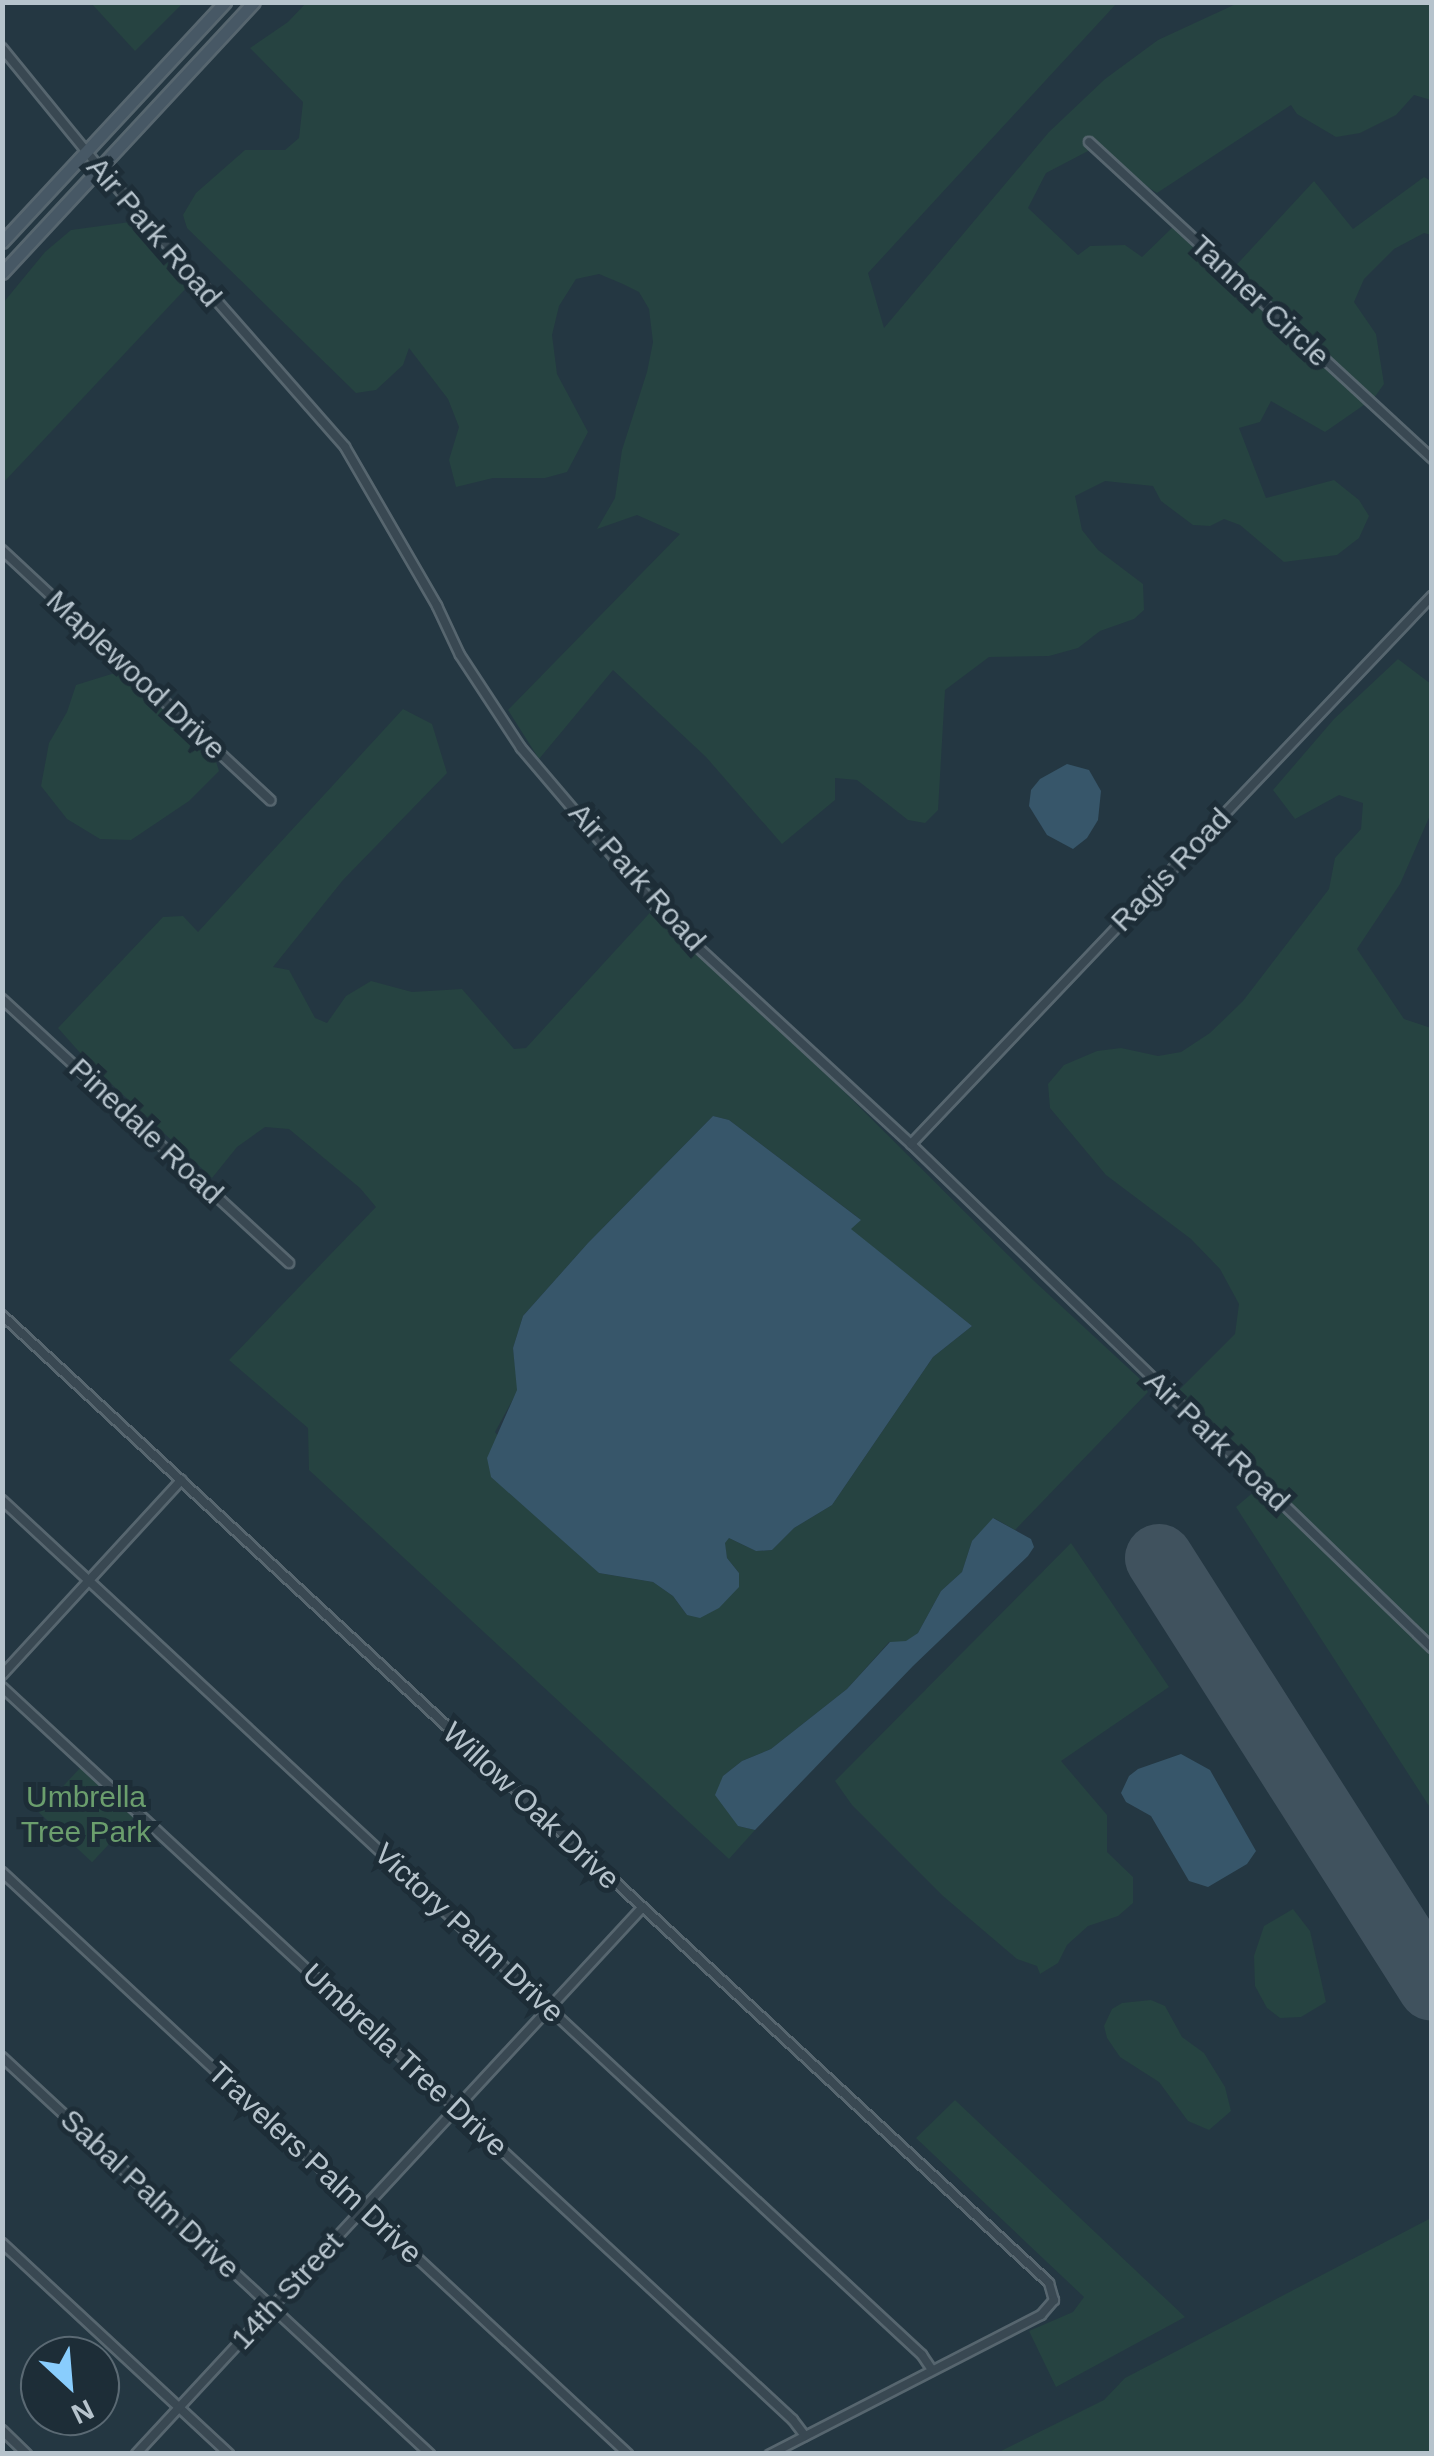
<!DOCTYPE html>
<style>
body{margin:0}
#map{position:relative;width:1434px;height:2456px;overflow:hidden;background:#243742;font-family:Helvetica,sans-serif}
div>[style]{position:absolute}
.green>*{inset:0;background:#264341;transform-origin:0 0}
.water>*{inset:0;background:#37566a}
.runway>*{height:68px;margin:-34px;padding:0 34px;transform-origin:34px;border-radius:34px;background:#40525e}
.roads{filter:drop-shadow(2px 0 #57666f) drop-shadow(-2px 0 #57666f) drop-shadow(0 2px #57666f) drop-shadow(0 -2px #57666f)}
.street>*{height:8px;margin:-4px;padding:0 4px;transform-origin:4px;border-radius:4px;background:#394852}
.secondary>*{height:11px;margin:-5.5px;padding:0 5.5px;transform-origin:5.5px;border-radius:5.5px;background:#475865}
span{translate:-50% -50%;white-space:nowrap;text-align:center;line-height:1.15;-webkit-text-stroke:10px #1d2d37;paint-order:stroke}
.street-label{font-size:30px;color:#b6c3cc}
.park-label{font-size:30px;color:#6b9e6d}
.frame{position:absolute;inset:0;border:5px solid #b6c3cc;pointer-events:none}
.north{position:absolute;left:20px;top:2336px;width:100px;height:100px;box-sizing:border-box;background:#1d2d37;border:2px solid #5a6973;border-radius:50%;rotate:154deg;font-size:28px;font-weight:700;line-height:40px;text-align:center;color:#b6c3cc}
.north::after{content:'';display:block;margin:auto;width:35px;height:45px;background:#89cdfd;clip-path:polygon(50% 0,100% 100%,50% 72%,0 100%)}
</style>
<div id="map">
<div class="green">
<div style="clip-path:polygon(91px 3px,183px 3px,135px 51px)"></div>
<div style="clip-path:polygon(306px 3px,1117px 3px,868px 273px,884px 328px,1049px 132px,1105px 79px,1158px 40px,1238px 3px,1431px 3px,1431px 100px,1414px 95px,1396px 115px,1360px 133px,1336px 137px,1297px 114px,1291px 105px,1157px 193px,1090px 150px,1046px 173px,1028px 208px,1078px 255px,1090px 246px,1125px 245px,1142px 257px,1174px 226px,1228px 274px,1314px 181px,1353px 229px,1424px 177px,1431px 181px,1431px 235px,1424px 233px,1394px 249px,1364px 279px,1354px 302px,1376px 334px,1384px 384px,1374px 398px,1325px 432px,1271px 401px,1260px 422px,1239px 428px,1266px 498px,1334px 480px,1359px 500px,1369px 516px,1359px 538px,1337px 555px,1284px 562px,1240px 525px,1224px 519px,1210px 526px,1193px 525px,1161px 501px,1153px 486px,1105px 481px,1075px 496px,1082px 530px,1098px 550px,1143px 584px,1144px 610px,1134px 619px,1100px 631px,1078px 648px,1049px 656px,989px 657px,945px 690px,938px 810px,925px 823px,908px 820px,857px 780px,835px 778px,835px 800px,782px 844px,706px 757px,613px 670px,539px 759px,508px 710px,680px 534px,637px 515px,597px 529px,615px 498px,622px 450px,647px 372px,653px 342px,649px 309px,639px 292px,623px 284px,599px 274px,576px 279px,559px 306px,552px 335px,557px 374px,588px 432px,567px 472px,545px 478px,493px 478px,456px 487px,449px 460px,459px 427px,448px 399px,409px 348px,403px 365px,376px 390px,356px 393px,187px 228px,183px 215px,196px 193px,245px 150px,285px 150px,299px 138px,303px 102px,250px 48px,288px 22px)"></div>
<div style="clip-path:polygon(130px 222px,189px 285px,3px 483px,3px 303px,45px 252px,71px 230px)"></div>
<div style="clip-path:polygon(1398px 659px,1431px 684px,1431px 813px,1400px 884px,1357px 949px,1404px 1019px,1431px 1028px,1431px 1809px,1236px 1507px,1263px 1484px,1171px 1398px,1235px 1334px,1239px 1304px,1220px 1269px,1191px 1239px,1106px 1175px,1050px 1108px,1048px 1084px,1064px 1065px,1097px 1051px,1121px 1048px,1158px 1056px,1181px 1052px,1210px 1033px,1243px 1001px,1329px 889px,1335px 858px,1361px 829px,1363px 803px,1339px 795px,1295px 819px,1273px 790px,1334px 719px)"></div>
<div style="clip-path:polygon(118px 672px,205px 727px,219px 771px,189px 801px,131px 840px,100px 839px,67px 819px,41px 786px,49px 743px,67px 712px,76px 685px)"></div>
<div style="clip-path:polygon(evenodd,403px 709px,432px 724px,447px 773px,343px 880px,273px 967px,289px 970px,315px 1018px,327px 1023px,346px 996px,371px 981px,412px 992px,462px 989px,514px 1049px,526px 1048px,657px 905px,1033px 1280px,1139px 1378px,1148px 1392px,1015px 1530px,994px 1518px,972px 1541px,962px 1572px,941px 1591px,918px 1633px,906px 1642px,889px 1642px,847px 1689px,771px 1749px,742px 1761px,723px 1776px,738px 1826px,755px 1830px,729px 1859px,309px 1470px,308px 1428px,229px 1360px,376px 1207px,360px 1188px,289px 1129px,265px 1127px,237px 1147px,212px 1178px,90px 1064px,58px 1028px,163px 917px,183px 916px,198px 932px,403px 709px,713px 1116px,729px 1120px,860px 1219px,850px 1229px,972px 1326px,933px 1357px,832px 1505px,794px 1528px,772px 1550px,756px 1551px,729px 1538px,724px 1543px,727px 1558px,739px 1573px,687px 1615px,673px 1596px,653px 1582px,599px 1573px,495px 1432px,518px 1390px,513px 1348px,523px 1316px,588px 1243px,713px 1116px)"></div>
<div style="clip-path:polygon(1071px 1543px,1169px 1687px,1061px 1761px,1107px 1815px,1107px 1852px,1133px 1877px,1133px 1903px,1118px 1916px,1088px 1926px,1067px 1945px,1058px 1963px,1040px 1974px,1037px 1966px,1017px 1959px,943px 1896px,852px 1805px,835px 1781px)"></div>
<div style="left:81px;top:1767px;width:73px;height:62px;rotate:43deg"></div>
<div style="clip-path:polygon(1293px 1909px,1310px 1931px,1326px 2002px,1301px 2017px,1280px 2018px,1267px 2008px,1255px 1986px,1254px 1956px,1264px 1926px)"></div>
<div style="clip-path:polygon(1151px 2000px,1165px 2006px,1182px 2037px,1204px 2053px,1225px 2087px,1231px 2111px,1209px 2130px,1188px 2121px,1159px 2082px,1120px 2057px,1107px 2038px,1104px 2026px,1112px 2009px,1122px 2003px)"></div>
<div style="clip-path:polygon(955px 2100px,1185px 2317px,1056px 2387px,1029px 2331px,1073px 2312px,1084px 2297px,916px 2138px)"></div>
<div style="clip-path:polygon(1431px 2218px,1431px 2453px,997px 2453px,1104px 2400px,1125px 2378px)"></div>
</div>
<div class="water">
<div style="clip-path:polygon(1067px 764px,1089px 770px,1101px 791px,1098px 820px,1087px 838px,1073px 849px,1047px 835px,1029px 806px,1031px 790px,1040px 779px)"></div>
<div style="clip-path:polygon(713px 1116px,729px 1120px,861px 1220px,851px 1229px,972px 1326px,933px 1357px,832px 1505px,794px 1528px,772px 1550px,756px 1551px,729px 1538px,725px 1543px,727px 1558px,739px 1573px,739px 1587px,719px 1608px,700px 1618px,687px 1615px,673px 1596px,653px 1582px,599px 1573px,491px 1477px,487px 1458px,517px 1390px,513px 1348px,523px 1316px,588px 1243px)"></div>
<div style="clip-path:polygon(993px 1518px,1031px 1539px,1034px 1547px,1028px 1556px,913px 1666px,755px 1830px,738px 1826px,715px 1795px,723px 1776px,742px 1761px,771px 1749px,847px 1689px,890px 1642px,906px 1641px,918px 1633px,941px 1591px,962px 1572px,972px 1541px)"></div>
<div style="clip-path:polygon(1181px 1754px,1210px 1770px,1256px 1851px,1247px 1864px,1208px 1887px,1189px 1881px,1151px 1816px,1126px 1802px,1121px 1793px,1129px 1776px,1138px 1769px)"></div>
</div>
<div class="runway">
<div style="left:1159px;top:1558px;width:508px;rotate:57.53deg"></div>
</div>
<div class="roads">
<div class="street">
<div style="left:2px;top:48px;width:155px;rotate:50.8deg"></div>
<div style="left:100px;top:168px;width:371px;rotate:48.7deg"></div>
<div style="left:345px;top:447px;width:184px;rotate:59.9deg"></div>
<div style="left:437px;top:606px;width:54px;rotate:64.9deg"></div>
<div style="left:460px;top:655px;width:111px;rotate:56.7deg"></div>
<div style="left:521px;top:748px;width:222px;rotate:49.6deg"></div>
<div style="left:665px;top:917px;width:335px;rotate:42.7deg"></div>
<div style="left:911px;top:1144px;width:725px;rotate:44.05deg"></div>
<div style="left:1089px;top:142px;width:467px;rotate:42.7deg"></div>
<div style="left:2px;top:550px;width:367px;rotate:43deg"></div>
<div style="left:2px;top:999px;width:390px;rotate:42.6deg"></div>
<div style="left:911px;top:1144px;width:756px;rotate:-46.45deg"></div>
<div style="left:2px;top:1315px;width:1426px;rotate:42.75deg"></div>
<div style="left:1049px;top:2283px;width:18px;rotate:74deg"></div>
<div style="left:1054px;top:2300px;width:20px;rotate:131deg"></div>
<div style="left:1041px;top:2315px;width:305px;rotate:152.8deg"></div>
<div style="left:2px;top:1500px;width:1256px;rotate:42.9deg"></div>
<div style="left:922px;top:2355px;width:18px;rotate:56deg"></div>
<div style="left:2px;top:1675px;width:265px;rotate:-47.4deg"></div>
<div style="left:2px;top:1687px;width:1078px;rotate:42.82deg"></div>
<div style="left:793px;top:2420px;width:20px;rotate:53deg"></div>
<div style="left:2px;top:1872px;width:855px;rotate:42.91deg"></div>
<div style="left:2px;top:2057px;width:584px;rotate:42.85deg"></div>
<div style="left:2px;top:2243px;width:310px;rotate:42.9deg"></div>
<div style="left:2px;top:2430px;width:35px;rotate:44deg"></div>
<div style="left:136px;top:2454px;width:744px;rotate:-47.18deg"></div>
</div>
<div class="secondary">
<div style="left:2px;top:242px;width:328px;rotate:-47.1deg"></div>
<div style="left:2px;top:273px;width:370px;rotate:-47.1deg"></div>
</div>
</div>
<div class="street-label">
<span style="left:154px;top:232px;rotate:49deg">Air Park Road</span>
<span style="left:1260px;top:301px;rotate:43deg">Tanner Circle</span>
<span style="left:136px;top:675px;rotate:43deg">Maplewood Drive</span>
<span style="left:1171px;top:870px;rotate:-46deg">Ragis Road</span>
<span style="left:637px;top:877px;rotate:48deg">Air Park Road</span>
<span style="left:146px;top:1131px;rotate:43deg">Pinedale Road</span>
<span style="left:1217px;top:1441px;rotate:44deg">Air Park Road</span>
<span style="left:531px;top:1806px;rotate:43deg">Willow Oak Drive</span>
<span style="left:469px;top:1933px;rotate:43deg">Victory Palm Drive</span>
<span style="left:405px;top:2060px;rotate:43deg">Umbrella Tree Drive</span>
<span style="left:315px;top:2163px;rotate:43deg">Travelers Palm Drive</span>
<span style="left:150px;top:2194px;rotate:43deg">Sabal Palm Drive</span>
<span style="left:287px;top:2291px;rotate:-47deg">14th Street</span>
</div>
<div class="park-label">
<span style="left:86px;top:1814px">Umbrella<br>Tree Park</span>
</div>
<div class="frame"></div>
<div class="north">N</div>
</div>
